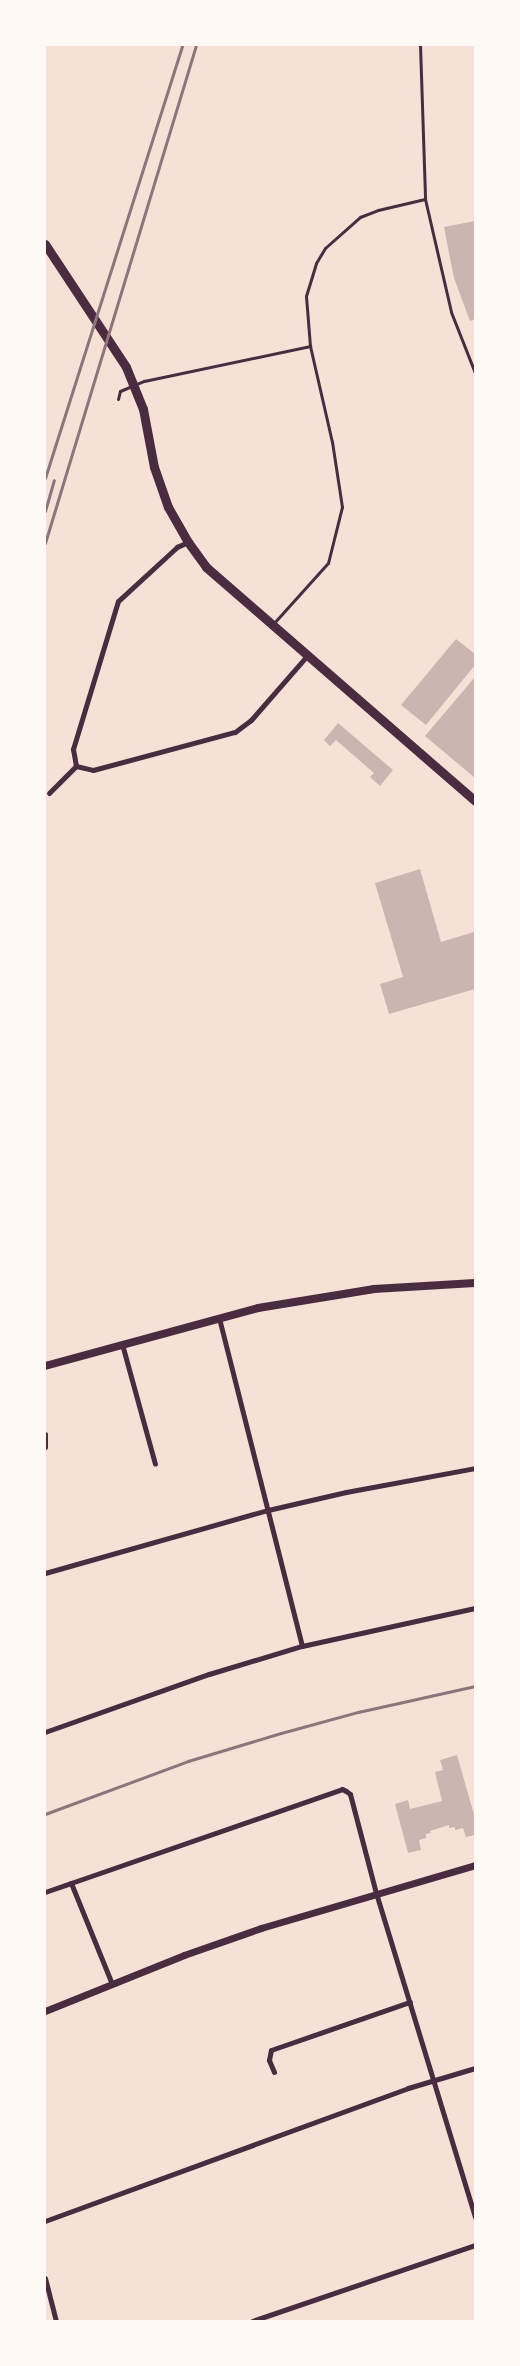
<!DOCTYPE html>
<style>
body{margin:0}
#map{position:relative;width:520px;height:2366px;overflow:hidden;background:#f7e1d7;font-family:"Noto Sans",sans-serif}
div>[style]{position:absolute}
.building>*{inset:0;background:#ccb4b1}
.service>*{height:3px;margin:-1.5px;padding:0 1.5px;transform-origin:1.5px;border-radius:1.5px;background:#4a2c40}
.minor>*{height:5px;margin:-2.5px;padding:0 2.5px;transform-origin:2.5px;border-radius:2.5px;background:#4a2c40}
.tertiary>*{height:7px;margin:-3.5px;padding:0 3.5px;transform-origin:3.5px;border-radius:3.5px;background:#4a2c40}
.secondary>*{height:8px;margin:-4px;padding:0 4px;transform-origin:4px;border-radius:4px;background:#4a2c40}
.primary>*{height:9px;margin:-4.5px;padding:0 4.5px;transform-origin:4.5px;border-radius:4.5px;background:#4a2c40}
.rail>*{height:3px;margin:-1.5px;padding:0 1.5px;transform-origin:1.5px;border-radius:1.5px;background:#8f747c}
span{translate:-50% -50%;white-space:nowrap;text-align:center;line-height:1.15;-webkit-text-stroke:4.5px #fffaf5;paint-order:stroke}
.frame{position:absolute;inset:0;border:46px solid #fffaf5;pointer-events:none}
</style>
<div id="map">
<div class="building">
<div style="clip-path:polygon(475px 221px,475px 319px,470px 321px,454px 278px,444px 227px)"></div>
<div style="clip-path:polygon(456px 639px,475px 654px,475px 665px,426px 725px,401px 705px)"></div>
<div style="clip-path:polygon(475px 677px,475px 778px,425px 736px)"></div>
<div style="clip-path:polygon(338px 723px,393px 770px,380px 786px,370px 777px,374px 773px,336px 740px,330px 746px,324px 740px)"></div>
<div style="clip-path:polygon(420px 869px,441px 942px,474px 932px,475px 989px,389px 1014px,380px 984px,403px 977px,375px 883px)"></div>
<div style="clip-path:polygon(457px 1755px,475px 1818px,475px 1835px,466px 1837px,463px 1828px,455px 1830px,455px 1827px,449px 1828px,449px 1825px,430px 1831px,431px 1833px,426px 1834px,426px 1838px,419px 1840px,421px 1850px,408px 1853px,395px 1804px,408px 1800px,410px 1809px,442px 1801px,435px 1772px,443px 1770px,440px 1760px)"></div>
</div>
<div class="service">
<div style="left:420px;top:45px;width:154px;rotate:88.1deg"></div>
<div style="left:425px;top:199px;width:116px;rotate:77deg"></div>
<div style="left:451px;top:312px;width:66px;rotate:68.5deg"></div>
<div style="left:118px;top:399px;width:8px;rotate:-76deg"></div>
<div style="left:120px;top:391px;width:26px;rotate:-23deg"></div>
<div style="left:144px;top:381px;width:170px;rotate:-11.9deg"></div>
<div style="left:273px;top:624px;width:82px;rotate:-48deg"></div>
<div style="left:328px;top:563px;width:58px;rotate:-76deg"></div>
<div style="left:342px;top:507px;width:66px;rotate:-98.7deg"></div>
<div style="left:332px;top:442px;width:98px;rotate:-102.9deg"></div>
<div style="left:310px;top:346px;width:50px;rotate:-94.6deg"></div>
<div style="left:306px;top:296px;width:34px;rotate:-73deg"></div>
<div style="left:316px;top:263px;width:17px;rotate:-59deg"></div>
<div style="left:325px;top:248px;width:47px;rotate:-41.5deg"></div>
<div style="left:360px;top:217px;width:19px;rotate:-21deg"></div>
<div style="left:378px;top:210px;width:48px;rotate:-13.2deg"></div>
</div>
<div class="minor">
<div style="left:188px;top:542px;width:12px;rotate:156deg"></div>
<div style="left:177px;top:547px;width:80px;rotate:137.5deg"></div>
<div style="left:118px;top:601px;width:155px;rotate:106.9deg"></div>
<div style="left:73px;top:749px;width:17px;rotate:80deg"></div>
<div style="left:76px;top:766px;width:17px;rotate:13deg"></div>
<div style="left:93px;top:770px;width:147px;rotate:-15deg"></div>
<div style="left:235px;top:732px;width:20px;rotate:-37deg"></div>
<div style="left:251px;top:720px;width:84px;rotate:-48.9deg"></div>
<div style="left:49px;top:793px;width:38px;rotate:-45deg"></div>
<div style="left:219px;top:1318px;width:338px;rotate:75.8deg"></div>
<div style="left:122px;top:1344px;width:124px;rotate:74.6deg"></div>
<div style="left:45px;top:1434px;width:13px;rotate:90deg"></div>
<div style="left:45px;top:1573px;width:232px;rotate:-15.8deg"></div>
<div style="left:268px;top:1510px;width:80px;rotate:-13deg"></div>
<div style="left:346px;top:1492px;width:131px;rotate:-10.5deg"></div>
<div style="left:45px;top:1732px;width:174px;rotate:-19.5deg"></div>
<div style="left:209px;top:1674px;width:97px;rotate:-16.8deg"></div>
<div style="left:302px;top:1646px;width:177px;rotate:-12.4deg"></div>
<div style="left:45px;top:1892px;width:28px;rotate:-19deg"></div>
<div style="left:112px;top:1984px;width:109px;rotate:-112.1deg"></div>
<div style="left:71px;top:1883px;width:287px;rotate:-19.1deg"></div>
<div style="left:342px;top:1789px;width:4px;rotate:27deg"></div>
<div style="left:346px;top:1791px;width:5px;rotate:37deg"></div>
<div style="left:350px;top:1794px;width:102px;rotate:75.3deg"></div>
<div style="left:376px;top:1893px;width:339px;rotate:73deg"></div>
<div style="left:274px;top:2072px;width:13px;rotate:-113deg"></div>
<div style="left:269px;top:2060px;width:10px;rotate:-79deg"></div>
<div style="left:271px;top:2050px;width:147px;rotate:-19.1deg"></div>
<div style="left:45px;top:2221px;width:387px;rotate:-20.1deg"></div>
<div style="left:408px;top:2088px;width:70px;rotate:-16.6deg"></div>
<div style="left:45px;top:2278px;width:44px;rotate:75.7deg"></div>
<div style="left:252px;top:2321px;width:236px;rotate:-18.8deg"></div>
</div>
<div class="tertiary">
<div style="left:45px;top:2011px;width:150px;rotate:-21.9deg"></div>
<div style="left:184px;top:1955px;width:82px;rotate:-19.3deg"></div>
<div style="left:261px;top:1928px;width:223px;rotate:-16.4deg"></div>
</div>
<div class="secondary">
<div style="left:45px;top:1366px;width:221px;rotate:-15.2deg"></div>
<div style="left:258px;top:1308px;width:118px;rotate:-9.3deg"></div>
<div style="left:374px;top:1289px;width:101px;rotate:-3.4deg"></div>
</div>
<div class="primary">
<div style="left:45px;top:244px;width:147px;rotate:56.6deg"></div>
<div style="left:126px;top:367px;width:45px;rotate:68deg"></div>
<div style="left:143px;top:409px;width:59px;rotate:79.3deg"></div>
<div style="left:154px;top:467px;width:42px;rotate:70.7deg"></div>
<div style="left:168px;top:507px;width:40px;rotate:60.3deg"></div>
<div style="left:188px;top:542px;width:31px;rotate:54deg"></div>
<div style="left:206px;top:567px;width:357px;rotate:41deg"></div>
</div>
<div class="rail">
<div style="left:45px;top:478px;width:454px;rotate:-72.4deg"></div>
<div style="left:45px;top:511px;width:32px;rotate:-74deg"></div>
<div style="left:45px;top:543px;width:520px;rotate:-73.13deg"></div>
<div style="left:45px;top:1814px;width:153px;rotate:-20.3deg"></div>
<div style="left:188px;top:1761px;width:97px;rotate:-16.8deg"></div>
<div style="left:281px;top:1733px;width:80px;rotate:-15.3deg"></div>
<div style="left:358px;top:1712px;width:120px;rotate:-12.5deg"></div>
</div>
<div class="frame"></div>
</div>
